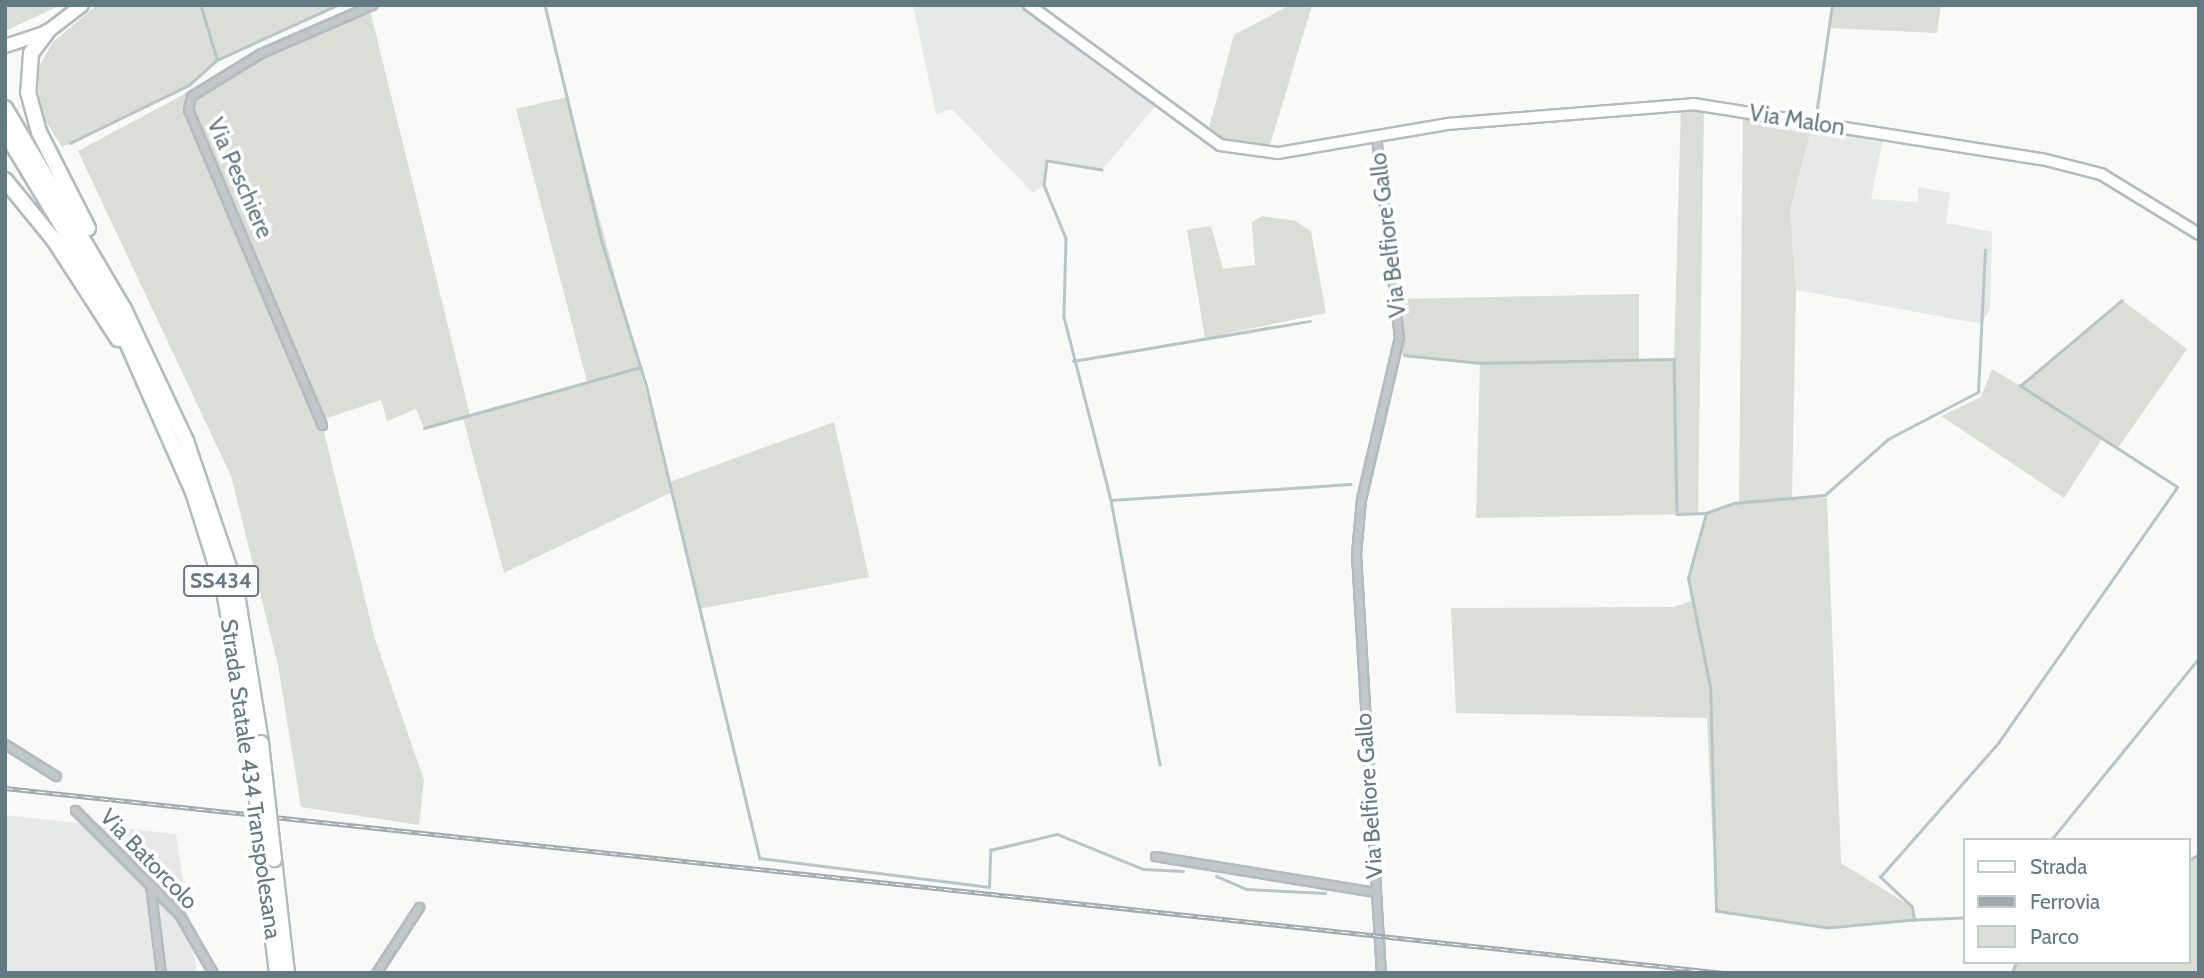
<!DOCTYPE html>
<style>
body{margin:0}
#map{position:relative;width:2204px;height:978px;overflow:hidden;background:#f9f9f7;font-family:Cabin,sans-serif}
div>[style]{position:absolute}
.built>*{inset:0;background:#e7e9e8}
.green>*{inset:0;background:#daded6}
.stream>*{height:2.5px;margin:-1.25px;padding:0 1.25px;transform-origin:1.25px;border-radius:1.25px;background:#b5c6c7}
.roads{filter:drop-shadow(2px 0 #b2bbbe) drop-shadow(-2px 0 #b2bbbe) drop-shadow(0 2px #b2bbbe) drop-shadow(0 -2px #b2bbbe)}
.street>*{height:7px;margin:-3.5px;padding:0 3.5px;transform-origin:3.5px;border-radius:3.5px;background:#c0c6c9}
.secondary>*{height:10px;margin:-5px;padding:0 5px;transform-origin:5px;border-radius:5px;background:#fff}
.primary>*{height:12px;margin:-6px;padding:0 6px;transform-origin:6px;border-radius:6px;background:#fff}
.highway>*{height:14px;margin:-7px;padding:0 7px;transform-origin:7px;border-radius:7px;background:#fff}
.rail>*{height:5px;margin-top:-2.5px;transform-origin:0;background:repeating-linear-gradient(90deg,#fff 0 8px,#9faaae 0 16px);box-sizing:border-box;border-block:2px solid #9faaae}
.bridges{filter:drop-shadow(2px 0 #b3b9bc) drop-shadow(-2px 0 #b3b9bc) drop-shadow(0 2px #b3b9bc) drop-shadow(0 -2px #b3b9bc)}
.highway-bridge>*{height:14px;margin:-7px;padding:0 7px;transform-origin:7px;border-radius:7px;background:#fff}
span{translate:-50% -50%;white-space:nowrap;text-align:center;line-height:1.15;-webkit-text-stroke:7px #fff;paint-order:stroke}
.shield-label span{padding:2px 5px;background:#fff;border:2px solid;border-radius:5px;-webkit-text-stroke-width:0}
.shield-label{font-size:21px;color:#647a83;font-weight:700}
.street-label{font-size:23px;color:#647a83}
.frame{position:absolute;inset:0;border:7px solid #647a83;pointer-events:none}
.legend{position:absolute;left:1963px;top:838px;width:228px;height:126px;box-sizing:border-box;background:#fff;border:2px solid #c1cacd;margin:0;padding:9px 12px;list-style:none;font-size:21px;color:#647a83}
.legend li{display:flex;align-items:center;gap:14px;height:35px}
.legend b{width:35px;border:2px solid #c1cacd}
</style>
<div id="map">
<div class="built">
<div style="clip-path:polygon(913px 5px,1029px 5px,1162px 98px,1102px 170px,1048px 161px,1044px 185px,1033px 193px,952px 109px,936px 114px)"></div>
<div style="clip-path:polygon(1813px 122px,1884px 134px,1871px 199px,1918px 202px,1918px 187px,1950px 193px,1946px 223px,1992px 232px,1990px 308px,1982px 324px,1796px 290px,1790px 210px)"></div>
<div style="clip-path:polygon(5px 815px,176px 834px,197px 973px,5px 973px)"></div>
</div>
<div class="green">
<div style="clip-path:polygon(5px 5px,61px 5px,5px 31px)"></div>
<div style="clip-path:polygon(97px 5px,337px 5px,217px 60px,189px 85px,62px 147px,40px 112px,37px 70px,53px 42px)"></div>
<div style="clip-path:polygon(1290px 5px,1312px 5px,1268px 152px,1220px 145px,1207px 135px,1234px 35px)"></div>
<div style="clip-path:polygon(1832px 5px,1941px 5px,1937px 33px,1828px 28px)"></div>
<div style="clip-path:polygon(369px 6px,470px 415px,587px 382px,516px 109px,567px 97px,670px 482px,834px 422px,869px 577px,699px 609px,672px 492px,504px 573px,463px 418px,424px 428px,416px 409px,387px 421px,381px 400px,321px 420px,375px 639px,424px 780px,419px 825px,301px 807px,278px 665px,231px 476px,78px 151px,261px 53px)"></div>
<div style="clip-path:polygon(1681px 105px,1704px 106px,1698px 514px,1476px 518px,1480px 363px,1397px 354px,1399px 299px,1639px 294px,1639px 360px,1674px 359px)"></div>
<div style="clip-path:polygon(1743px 112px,1813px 122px,1790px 210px,1796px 290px,1792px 498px,1827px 498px,1841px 863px,1912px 907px,1914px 920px,1828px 928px,1716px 911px,1707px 718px,1456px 713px,1451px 608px,1674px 607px,1691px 601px,1688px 578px,1706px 513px,1739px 502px)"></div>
<div style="clip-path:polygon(1262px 216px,1295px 221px,1311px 231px,1326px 313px,1205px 338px,1187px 230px,1211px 226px,1223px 269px,1255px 265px,1252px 222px)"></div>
<div style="clip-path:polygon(2122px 300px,2187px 349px,2118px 448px,2103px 437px,2064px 498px,1941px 416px,1981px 397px,1992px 369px,2020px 386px)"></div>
<div style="clip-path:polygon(2199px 854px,2199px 973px,2012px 973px,2016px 962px,2188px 962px,2188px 861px)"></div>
</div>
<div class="stream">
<div style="left:201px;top:5px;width:56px;rotate:73.5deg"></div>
<div style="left:545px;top:5px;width:244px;rotate:76.5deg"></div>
<div style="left:602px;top:242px;width:149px;rotate:72.8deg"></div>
<div style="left:646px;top:384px;width:488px;rotate:76.5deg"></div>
<div style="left:760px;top:858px;width:231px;rotate:7.2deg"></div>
<div style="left:989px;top:887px;width:37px;rotate:-88deg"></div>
<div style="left:990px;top:850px;width:69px;rotate:-13.4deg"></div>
<div style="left:1057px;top:834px;width:93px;rotate:22.1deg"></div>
<div style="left:1143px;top:869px;width:40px;rotate:2.9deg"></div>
<div style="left:1817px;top:108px;width:104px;rotate:-81.7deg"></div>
<div style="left:70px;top:143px;width:132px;rotate:-26deg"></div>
<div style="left:189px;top:85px;width:38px;rotate:-42deg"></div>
<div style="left:217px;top:60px;width:132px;rotate:-24.6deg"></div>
<div style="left:1102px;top:170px;width:56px;rotate:-170.7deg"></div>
<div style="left:1047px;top:161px;width:24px;rotate:97deg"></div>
<div style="left:1044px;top:185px;width:57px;rotate:67.5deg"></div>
<div style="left:1066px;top:238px;width:79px;rotate:91.5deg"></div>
<div style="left:1064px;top:317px;width:189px;rotate:75.6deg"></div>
<div style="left:1111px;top:500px;width:269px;rotate:79.5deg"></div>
<div style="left:1404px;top:355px;width:76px;rotate:6deg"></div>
<div style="left:1480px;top:363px;width:194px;rotate:-1.2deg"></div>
<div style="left:1674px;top:359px;width:155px;rotate:88.9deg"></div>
<div style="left:1677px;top:514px;width:29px;rotate:-2deg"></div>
<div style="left:1073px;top:361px;width:240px;rotate:-9.6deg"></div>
<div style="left:424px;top:428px;width:225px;rotate:-15.7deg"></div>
<div style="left:1111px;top:500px;width:240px;rotate:-3.8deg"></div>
<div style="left:2051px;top:840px;width:235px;rotate:-50.9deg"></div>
<div style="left:2188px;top:861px;width:13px;rotate:-32deg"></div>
<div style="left:1216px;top:876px;width:33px;rotate:23deg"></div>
<div style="left:1246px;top:889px;width:79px;rotate:2.9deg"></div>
<div style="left:1964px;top:918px;width:50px;rotate:177.7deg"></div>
<div style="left:1914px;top:920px;width:13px;rotate:-99deg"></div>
<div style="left:1912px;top:907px;width:44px;rotate:-136.8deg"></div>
<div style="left:1880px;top:877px;width:179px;rotate:-48.6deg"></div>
<div style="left:1998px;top:743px;width:312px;rotate:-55deg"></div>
<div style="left:2177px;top:487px;width:187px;rotate:-147.2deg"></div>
<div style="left:2020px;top:386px;width:133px;rotate:-40.1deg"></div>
<div style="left:1914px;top:920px;width:86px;rotate:174.7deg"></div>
<div style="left:1828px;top:928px;width:113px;rotate:-171.4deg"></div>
<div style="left:1716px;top:911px;width:224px;rotate:-91.5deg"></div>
<div style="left:1710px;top:687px;width:111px;rotate:-101.4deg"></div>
<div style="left:1688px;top:578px;width:67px;rotate:-74.5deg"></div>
<div style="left:1706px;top:513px;width:30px;rotate:-20deg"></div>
<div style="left:1734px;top:503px;width:91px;rotate:-5deg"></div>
<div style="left:1825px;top:495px;width:84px;rotate:-41.6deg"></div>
<div style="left:1888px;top:439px;width:102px;rotate:-27.6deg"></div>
<div style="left:1978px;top:392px;width:142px;rotate:-87.2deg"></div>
<div style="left:2012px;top:973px;width:12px;rotate:-70deg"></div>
</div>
<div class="roads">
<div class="street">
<div style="left:1376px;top:136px;width:202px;rotate:83.5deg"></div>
<div style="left:1399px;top:337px;width:166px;rotate:103.2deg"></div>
<div style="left:1361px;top:499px;width:55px;rotate:95.2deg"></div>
<div style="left:1356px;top:554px;width:420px;rotate:86.6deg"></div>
<div style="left:322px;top:425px;width:342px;rotate:-113deg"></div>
<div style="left:188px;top:110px;width:14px;rotate:-78deg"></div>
<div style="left:191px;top:96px;width:82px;rotate:-31.6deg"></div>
<div style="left:261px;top:53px;width:121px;rotate:-23.4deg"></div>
<div style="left:5px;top:744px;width:60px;rotate:32.1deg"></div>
<div style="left:75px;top:810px;width:147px;rotate:45deg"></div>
<div style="left:179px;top:914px;width:68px;rotate:60deg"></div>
<div style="left:1155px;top:856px;width:224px;rotate:9.3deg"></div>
<div style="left:150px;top:884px;width:90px;rotate:83deg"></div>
<div style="left:376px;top:973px;width:79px;rotate:-56.9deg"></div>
</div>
<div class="secondary">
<div style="left:1029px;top:5px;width:237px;rotate:36.2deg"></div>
<div style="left:1220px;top:145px;width:59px;rotate:7.9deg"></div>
<div style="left:1278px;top:153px;width:171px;rotate:-9.7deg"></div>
<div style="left:1447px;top:124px;width:247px;rotate:-4.6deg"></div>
<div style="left:1693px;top:104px;width:353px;rotate:9deg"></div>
<div style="left:2042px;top:159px;width:61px;rotate:14.3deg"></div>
<div style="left:2101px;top:174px;width:115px;rotate:31.5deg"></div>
</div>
<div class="primary">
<div style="left:5px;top:46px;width:44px;rotate:-18.4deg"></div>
<div style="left:47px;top:32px;width:44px;rotate:-37.6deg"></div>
</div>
<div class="highway">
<div style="left:47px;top:32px;width:26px;rotate:127deg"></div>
<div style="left:31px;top:53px;width:39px;rotate:94deg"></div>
<div style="left:28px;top:92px;width:41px;rotate:74.6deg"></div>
<div style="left:39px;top:132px;width:108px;rotate:63deg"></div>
<div style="left:5px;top:108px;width:234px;rotate:59.4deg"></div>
<div style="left:124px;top:309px;width:146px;rotate:64.8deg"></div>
<div style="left:186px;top:441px;width:155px;rotate:71.2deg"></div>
<div style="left:236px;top:588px;width:157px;rotate:80.8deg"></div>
<div style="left:5px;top:132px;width:211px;rotate:58.9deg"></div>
<div style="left:114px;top:313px;width:196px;rotate:66.2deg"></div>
<div style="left:193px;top:492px;width:104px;rotate:72.6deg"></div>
<div style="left:224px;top:591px;width:154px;rotate:79.9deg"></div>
<div style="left:5px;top:180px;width:77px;rotate:50.8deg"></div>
<div style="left:54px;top:240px;width:118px;rotate:57.1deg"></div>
<div style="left:263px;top:859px;width:115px;rotate:83deg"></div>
<div style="left:274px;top:859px;width:115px;rotate:83.5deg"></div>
</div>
</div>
<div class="rail">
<div style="left:5px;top:788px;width:1731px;rotate:6.14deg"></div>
</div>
<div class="bridges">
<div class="highway-bridge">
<div style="left:251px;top:743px;width:117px;rotate:84.1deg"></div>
<div style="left:261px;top:743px;width:117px;rotate:83.6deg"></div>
</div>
</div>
<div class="shield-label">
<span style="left:221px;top:581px">SS434</span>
</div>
<div class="street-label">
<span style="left:1797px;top:120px;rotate:9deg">Via Malon</span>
<span style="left:240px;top:178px;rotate:66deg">Via Peschiere</span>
<span style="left:1388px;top:235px;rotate:-97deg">Via Belfiore Gallo</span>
<span style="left:251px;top:779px;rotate:82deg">Strada Statale 434 Transpolesana</span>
<span style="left:1369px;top:796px;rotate:-94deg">Via Belfiore Gallo</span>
<span style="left:149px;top:859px;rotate:46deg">Via Batorcolo</span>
</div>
<div class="frame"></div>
<ul class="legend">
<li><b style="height:9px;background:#fff"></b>Strada</li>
<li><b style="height:9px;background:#9faaae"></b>Ferrovia</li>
<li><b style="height:19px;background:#daded6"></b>Parco</li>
</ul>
</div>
